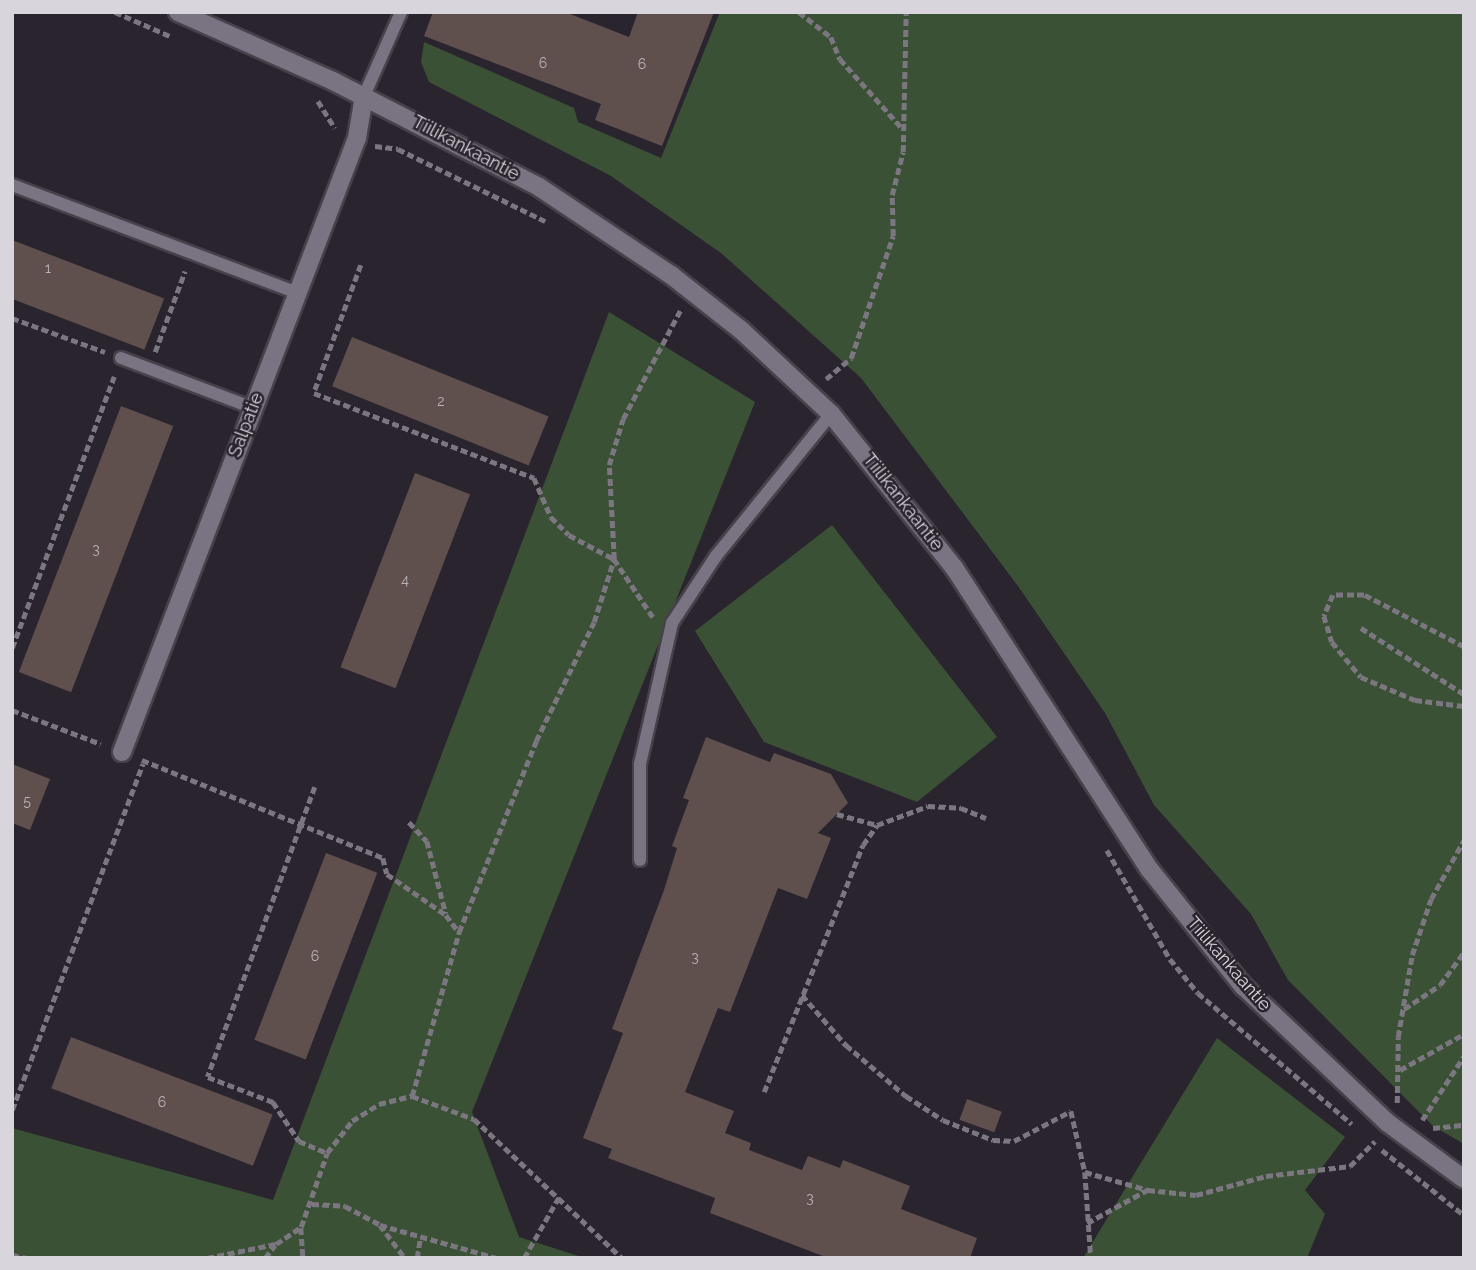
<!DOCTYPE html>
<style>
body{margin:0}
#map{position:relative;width:1476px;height:1270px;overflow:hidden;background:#2a242f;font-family:Raleway,sans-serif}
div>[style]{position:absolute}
.green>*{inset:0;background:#3a5136}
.building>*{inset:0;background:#5f4f4d;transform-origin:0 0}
.path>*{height:4.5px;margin-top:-2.25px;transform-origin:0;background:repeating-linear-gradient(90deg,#7b7680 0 7px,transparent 0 10.5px)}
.roads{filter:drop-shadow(2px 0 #46414a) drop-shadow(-2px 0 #46414a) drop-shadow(0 2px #46414a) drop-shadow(0 -2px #46414a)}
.service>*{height:12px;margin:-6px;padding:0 6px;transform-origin:6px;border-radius:6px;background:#7a7381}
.minor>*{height:18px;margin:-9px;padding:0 9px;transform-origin:9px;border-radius:9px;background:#7a7381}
.tertiary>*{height:18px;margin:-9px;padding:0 9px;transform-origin:9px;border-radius:9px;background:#7a7381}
span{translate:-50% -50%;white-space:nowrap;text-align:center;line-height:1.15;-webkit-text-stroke:5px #2a242f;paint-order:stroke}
.number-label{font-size:14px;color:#bab4b8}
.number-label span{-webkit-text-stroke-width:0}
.street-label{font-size:18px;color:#d9d5dc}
.frame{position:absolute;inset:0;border:14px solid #d9d5dc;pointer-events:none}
</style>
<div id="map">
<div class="green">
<div style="clip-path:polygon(720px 12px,1464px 12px,1464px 1144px,1433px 1126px,1288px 980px,1251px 914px,1154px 805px,1105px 713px,1018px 586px,861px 378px,721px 253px,611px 176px,429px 82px,421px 62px,424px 42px,574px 108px,578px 122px,661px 158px)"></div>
<div style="clip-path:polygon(609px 312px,755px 402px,472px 1112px,519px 1237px,585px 1258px,12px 1258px,12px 1128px,273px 1200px)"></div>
<div style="clip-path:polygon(832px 525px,997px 737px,917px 802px,764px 742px,695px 631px)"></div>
<div style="clip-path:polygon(1217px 1038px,1345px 1137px,1305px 1190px,1325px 1214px,1307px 1258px,1083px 1258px)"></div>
</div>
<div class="building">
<div style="clip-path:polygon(433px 12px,565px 12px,629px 37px,638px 12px,714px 12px,662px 146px,595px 120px,601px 104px,424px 36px)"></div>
<div style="left:12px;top:240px;width:163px;height:55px;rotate:21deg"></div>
<div style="left:352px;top:337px;width:212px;height:53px;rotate:22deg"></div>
<div style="left:121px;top:406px;width:56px;height:285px;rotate:21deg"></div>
<div style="left:415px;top:473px;width:59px;height:208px;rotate:21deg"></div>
<div style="clip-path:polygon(706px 737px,770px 762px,774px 753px,831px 774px,848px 803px,818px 833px,831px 838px,807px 899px,778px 888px,730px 1012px,718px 1008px,685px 1092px,734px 1111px,725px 1133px,751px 1143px,749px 1150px,802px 1170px,808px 1156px,840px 1168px,843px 1160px,910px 1186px,901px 1209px,977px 1238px,970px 1258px,828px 1258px,710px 1213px,715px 1198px,608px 1158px,612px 1149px,583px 1138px,623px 1033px,612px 1029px,664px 890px,677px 848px,672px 846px,689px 800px,683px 798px)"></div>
<div style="clip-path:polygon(12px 764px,50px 779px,30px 830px,12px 823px)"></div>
<div style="left:326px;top:853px;width:55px;height:200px;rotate:21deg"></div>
<div style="left:71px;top:1037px;width:216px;height:55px;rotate:21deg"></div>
<div style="left:967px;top:1099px;width:37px;height:22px;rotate:20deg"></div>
</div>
<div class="path">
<div style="left:115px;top:12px;width:60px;rotate:23.6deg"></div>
<div style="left:799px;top:12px;width:41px;rotate:38deg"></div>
<div style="left:831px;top:37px;width:24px;rotate:68deg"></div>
<div style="left:840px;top:59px;width:93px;rotate:48.1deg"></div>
<div style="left:318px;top:101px;width:32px;rotate:58deg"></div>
<div style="left:375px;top:146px;width:23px;rotate:7deg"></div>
<div style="left:398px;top:149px;width:164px;rotate:26.1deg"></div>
<div style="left:361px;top:265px;width:136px;rotate:110.2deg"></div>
<div style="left:314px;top:393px;width:236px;rotate:21.1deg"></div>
<div style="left:534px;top:478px;width:43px;rotate:66.4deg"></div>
<div style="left:551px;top:517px;width:25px;rotate:45deg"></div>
<div style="left:569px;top:535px;width:51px;rotate:28.1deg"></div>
<div style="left:614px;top:559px;width:70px;rotate:56.1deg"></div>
<div style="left:12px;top:318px;width:99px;rotate:20.1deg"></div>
<div style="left:155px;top:352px;width:86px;rotate:-69.7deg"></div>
<div style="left:826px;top:379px;width:33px;rotate:-40deg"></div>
<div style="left:851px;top:358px;width:129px;rotate:-71deg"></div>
<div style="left:893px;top:236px;width:41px;rotate:-91.4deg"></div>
<div style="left:892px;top:195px;width:44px;rotate:-75.7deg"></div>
<div style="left:903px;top:152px;width:140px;rotate:-88.8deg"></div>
<div style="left:1361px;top:628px;width:122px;rotate:32.7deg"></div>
<div style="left:1464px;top:647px;width:113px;rotate:-152.5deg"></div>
<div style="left:1364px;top:595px;width:31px;rotate:180deg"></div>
<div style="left:1333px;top:595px;width:23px;rotate:113deg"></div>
<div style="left:1324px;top:616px;width:27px;rotate:73deg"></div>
<div style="left:1332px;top:642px;width:45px;rotate:50.4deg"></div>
<div style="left:1361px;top:677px;width:59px;rotate:23.1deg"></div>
<div style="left:1415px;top:700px;width:49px;rotate:7deg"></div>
<div style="left:12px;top:648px;width:290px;rotate:-69.4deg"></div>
<div style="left:12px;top:710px;width:95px;rotate:20.9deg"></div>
<div style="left:142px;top:760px;width:260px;rotate:22.1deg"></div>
<div style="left:383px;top:858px;width:16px;rotate:76deg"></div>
<div style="left:387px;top:874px;width:72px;rotate:34.8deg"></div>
<div style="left:446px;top:915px;width:20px;rotate:53deg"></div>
<div style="left:315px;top:787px;width:309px;rotate:110.3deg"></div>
<div style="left:208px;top:1077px;width:70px;rotate:21deg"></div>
<div style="left:273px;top:1102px;width:47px;rotate:56.3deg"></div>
<div style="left:299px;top:1141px;width:30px;rotate:23deg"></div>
<div style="left:837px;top:814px;width:41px;rotate:15.4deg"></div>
<div style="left:877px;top:825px;width:54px;rotate:-20.4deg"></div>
<div style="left:928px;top:806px;width:33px;rotate:3deg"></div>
<div style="left:961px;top:808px;width:27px;rotate:22deg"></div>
<div style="left:409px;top:822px;width:26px;rotate:47deg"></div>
<div style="left:427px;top:841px;width:75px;rotate:75.4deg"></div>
<div style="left:1107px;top:850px;width:126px;rotate:60deg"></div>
<div style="left:1170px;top:959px;width:44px;rotate:50.5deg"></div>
<div style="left:1198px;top:993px;width:202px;rotate:40.4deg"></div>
<div style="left:802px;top:995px;width:67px;rotate:48.7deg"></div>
<div style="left:846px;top:1045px;width:79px;rotate:40.4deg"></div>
<div style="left:906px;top:1096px;width:44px;rotate:33deg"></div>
<div style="left:943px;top:1120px;width:54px;rotate:21.8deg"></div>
<div style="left:993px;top:1140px;width:21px;rotate:3deg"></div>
<div style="left:1014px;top:1141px;width:64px;rotate:-27.8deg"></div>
<div style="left:1071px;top:1111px;width:63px;rotate:77.1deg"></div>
<div style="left:1085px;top:1172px;width:86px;rotate:86deg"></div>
<div style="left:1404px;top:1009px;width:43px;rotate:-33.7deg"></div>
<div style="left:1440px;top:985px;width:41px;rotate:-54deg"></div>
<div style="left:1400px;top:1070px;width:73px;rotate:-29.4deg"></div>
<div style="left:764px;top:1092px;width:266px;rotate:-68.2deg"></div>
<div style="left:863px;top:845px;width:24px;rotate:-55deg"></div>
<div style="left:412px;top:1096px;width:171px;rotate:-74deg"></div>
<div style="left:459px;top:932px;width:206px;rotate:-68deg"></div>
<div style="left:536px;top:741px;width:132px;rotate:-64deg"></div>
<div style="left:594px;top:622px;width:66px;rotate:-72.4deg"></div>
<div style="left:614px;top:559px;width:94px;rotate:-93deg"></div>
<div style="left:609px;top:465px;width:48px;rotate:-73.1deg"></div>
<div style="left:623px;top:419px;width:124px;rotate:-62.2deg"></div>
<div style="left:1397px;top:1103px;width:66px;rotate:-89.1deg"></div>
<div style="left:1398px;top:1037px;width:83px;rotate:-80.3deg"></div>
<div style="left:1412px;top:955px;width:59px;rotate:-71.3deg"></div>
<div style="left:1431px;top:899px;width:68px;rotate:-60.8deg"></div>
<div style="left:12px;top:1110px;width:370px;rotate:-69.3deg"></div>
<div style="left:1422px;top:1120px;width:77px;rotate:-56.7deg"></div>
<div style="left:1433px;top:1128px;width:31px;rotate:-6deg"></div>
<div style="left:1382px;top:1150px;width:105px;rotate:38.4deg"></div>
<div style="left:1085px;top:1172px;width:66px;rotate:15.9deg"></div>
<div style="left:1148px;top:1190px;width:48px;rotate:5.9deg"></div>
<div style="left:1196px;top:1195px;width:73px;rotate:-15.2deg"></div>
<div style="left:1266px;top:1176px;width:85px;rotate:-6.8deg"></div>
<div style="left:1350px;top:1166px;width:35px;rotate:-45deg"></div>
<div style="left:312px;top:1204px;width:33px;rotate:3deg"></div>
<div style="left:345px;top:1206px;width:40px;rotate:28deg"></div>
<div style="left:380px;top:1225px;width:122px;rotate:15.8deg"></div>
<div style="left:1087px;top:1223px;width:68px;rotate:-28.8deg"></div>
<div style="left:380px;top:1225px;width:41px;rotate:52.9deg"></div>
<div style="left:301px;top:1228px;width:30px;rotate:86deg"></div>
<div style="left:12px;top:1255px;width:15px;rotate:11deg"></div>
<div style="left:207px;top:1258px;width:70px;rotate:-11.5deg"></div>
<div style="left:276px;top:1244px;width:30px;rotate:-34deg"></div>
<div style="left:301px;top:1227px;width:78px;rotate:-70.6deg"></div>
<div style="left:327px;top:1153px;width:41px;rotate:-52deg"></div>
<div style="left:352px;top:1121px;width:32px;rotate:-32deg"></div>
<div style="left:379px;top:1104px;width:34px;rotate:-14deg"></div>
<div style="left:412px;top:1096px;width:66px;rotate:20.4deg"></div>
<div style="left:474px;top:1119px;width:203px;rotate:43.2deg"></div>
<div style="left:265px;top:1258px;width:16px;rotate:-52deg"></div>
<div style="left:417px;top:1258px;width:20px;rotate:-81deg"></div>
<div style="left:524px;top:1258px;width:70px;rotate:-60.2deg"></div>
</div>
<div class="roads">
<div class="service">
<div style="left:364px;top:96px;width:92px;rotate:-66.2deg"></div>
<div style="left:12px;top:185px;width:306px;rotate:20.7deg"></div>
<div style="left:121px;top:358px;width:141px;rotate:20.7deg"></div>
<div style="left:640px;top:860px;width:96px;rotate:-90deg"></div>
<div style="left:640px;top:764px;width:145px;rotate:-77.2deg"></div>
<div style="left:672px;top:623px;width:80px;rotate:-56.7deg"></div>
<div style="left:716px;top:556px;width:183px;rotate:-51deg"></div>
</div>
<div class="minor">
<div style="left:122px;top:752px;width:657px;rotate:-69.06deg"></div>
<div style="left:357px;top:138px;width:43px;rotate:-80.5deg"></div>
</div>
<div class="tertiary">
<div style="left:178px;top:12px;width:170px;rotate:24deg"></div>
<div style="left:333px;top:81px;width:232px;rotate:27.2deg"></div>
<div style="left:539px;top:187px;width:159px;rotate:33.7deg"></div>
<div style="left:671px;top:275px;width:89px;rotate:38.2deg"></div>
<div style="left:741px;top:330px;width:123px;rotate:43deg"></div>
<div style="left:831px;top:414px;width:198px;rotate:51.3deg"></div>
<div style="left:955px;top:569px;width:359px;rotate:57.1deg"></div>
<div style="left:1150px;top:870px;width:149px;rotate:51.3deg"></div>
<div style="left:1243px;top:986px;width:199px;rotate:43.4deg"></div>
<div style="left:1388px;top:1123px;width:94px;rotate:36.4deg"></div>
</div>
</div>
<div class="number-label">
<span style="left:543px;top:63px">6</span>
<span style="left:642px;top:64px">6</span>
<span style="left:48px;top:268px">1</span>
<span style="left:441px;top:401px">2</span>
<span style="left:96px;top:549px">3</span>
<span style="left:405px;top:580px">4</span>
<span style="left:27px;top:801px">5</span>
<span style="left:315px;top:956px">6</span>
<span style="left:695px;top:957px">3</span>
<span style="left:162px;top:1102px">6</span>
<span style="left:810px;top:1198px">3</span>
</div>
<div class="street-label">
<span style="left:466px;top:148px;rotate:28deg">Tiilikankaantie</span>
<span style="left:246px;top:425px;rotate:-69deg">Salpatie</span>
<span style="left:903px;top:502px;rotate:52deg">Tiilikankaantie</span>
<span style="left:1229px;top:964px;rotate:49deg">Tiilikankaantie</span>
</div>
<div class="frame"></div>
</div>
